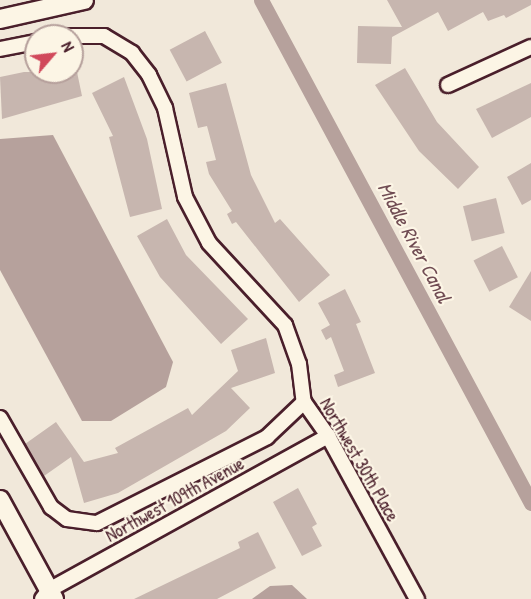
<!DOCTYPE html>
<style>
body{margin:0}
#map{position:relative;width:531px;height:599px;overflow:hidden;background:#f1e8da;font-family:"Patrick Hand",sans-serif}
div>[style]{position:absolute}
.water>*{inset:0;background:#b6a19c}
.canal>*{height:15px;margin:-7.5px;padding:0 7.5px;transform-origin:7.5px;border-radius:7.5px;background:#b6a19c}
.building>*{inset:0;background:#c7b6af;transform-origin:0 0}
.roads{filter:drop-shadow(2px 0 #4a1f2b) drop-shadow(-2px 0 #4a1f2b) drop-shadow(0 2px #4a1f2b) drop-shadow(0 -2px #4a1f2b)}
.street>*{height:14px;margin:-7px;padding:0 7px;transform-origin:7px;border-radius:7px;background:#fcf5e5}
.secondary>*{height:18px;margin:-9px;padding:0 9px;transform-origin:9px;border-radius:9px;background:#fcf5e5}
span{translate:-50% -50%;white-space:nowrap;text-align:center;line-height:1.15;-webkit-text-stroke:4.5px #fcf5e5;paint-order:stroke}
.street-label{font-size:18px;color:#4a1f2b}
.water-label{font-size:20px;color:#704c53;font-style:italic}
.north{position:absolute;left:24px;top:24px;width:60px;height:60px;box-sizing:border-box;background:#fcf5e5;border:2px solid #b59f9b;border-radius:50%;rotate:62deg;font-size:16px;font-weight:700;line-height:24px;text-align:center;color:#4a1f2b}
.north::after{content:'';display:block;margin:auto;width:21px;height:27px;background:#d1495b;clip-path:polygon(50% 0,100% 100%,50% 72%,0 100%)}
</style>
<div id="map">
<div class="water">
<div style="clip-path:polygon(53px 135px,173px 362px,166px 387px,111px 421px,82px 421px,0 270px,0 139px)"></div>
<div style="clip-path:polygon(292px 585px,307px 599px,252px 599px,270px 586px)"></div>
</div>
<div class="canal">
<div style="left:261px;top:0;width:571px;rotate:61.77deg"></div>
</div>
<div class="building">
<div style="clip-path:polygon(387px 0,531px 0,531px 5px,506px 18px,504px 15px,488px 21px,483px 12px,448px 31px,438px 12px,392px 37px,391px 64px,357px 63px,358px 26px,402px 27px)"></div>
<div style="left:205px;top:31px;width:36px;height:40px;rotate:62deg"></div>
<div style="clip-path:polygon(405px 68px,437px 122px,479px 167px,458px 189px,419px 151px,375px 85px)"></div>
<div style="clip-path:polygon(24px 72px,77px 72px,82px 96px,2px 119px,0 77px)"></div>
<div style="clip-path:polygon(124px 77px,147px 139px,162px 209px,130px 217px,109px 137px,113px 136px,92px 93px)"></div>
<div style="clip-path:polygon(226px 83px,251px 175px,275px 223px,280px 219px,330px 275px,299px 302px,236px 222px,232px 224px,227px 214px,232px 211px,209px 174px,206px 162px,216px 160px,207px 126px,198px 128px,189px 93px)"></div>
<div style="clip-path:polygon(531px 83px,531px 117px,492px 138px,476px 109px)"></div>
<div style="clip-path:polygon(531px 163px,531px 200px,522px 205px,507px 177px)"></div>
<div style="left:496px;top:198px;width:36px;height:34px;rotate:76deg"></div>
<div style="clip-path:polygon(167px 219px,186px 255px,248px 319px,221px 344px,160px 277px,137px 236px)"></div>
<div style="left:502px;top:246px;width:35px;height:32px;rotate:63deg"></div>
<div style="clip-path:polygon(531px 271px,531px 321px,509px 307px)"></div>
<div style="clip-path:polygon(345px 289px,361px 322px,356px 324px,375px 373px,338px 387px,334px 375px,344px 371px,331px 337px,326px 340px,321px 330px,330px 325px,318px 303px)"></div>
<div style="clip-path:polygon(266px 338px,275px 373px,231px 388px,250px 408px,226px 431px,118px 493px,84px 503px,71px 457px,44px 476px,25px 444px,56px 422px,84px 462px,118px 453px,115px 448px,188px 408px,192px 415px,238px 371px,231px 350px)"></div>
<div style="clip-path:polygon(298px 488px,317px 524px,312px 527px,322px 546px,302px 556px,273px 502px)"></div>
<div style="clip-path:polygon(258px 532px,276px 568px,217px 599px,134px 599px,240px 548px,238px 542px)"></div>
</div>
<div class="roads">
<div class="street">
<div style="left:65px;top:36px;width:39px"></div>
<div style="left:104px;top:36px;width:33px;rotate:31deg"></div>
<div style="left:132px;top:53px;width:28px;rotate:52deg"></div>
<div style="left:149px;top:75px;width:37px;rotate:64deg"></div>
<div style="left:165px;top:108px;width:91px;rotate:77.3deg"></div>
<div style="left:185px;top:197px;width:52px;rotate:62.4deg"></div>
<div style="left:209px;top:243px;width:112px;rotate:47.2deg"></div>
<div style="left:285px;top:325px;width:41px;rotate:70.3deg"></div>
<div style="left:299px;top:364px;width:38px;rotate:83deg"></div>
<div style="left:304px;top:402px;width:42px;rotate:54.8deg"></div>
<div style="left:328px;top:436px;width:186px;rotate:61.4deg"></div>
<div style="left:0;top:49px;width:37px;rotate:-11deg"></div>
<div style="left:448px;top:85px;width:91px;rotate:-24.6deg"></div>
<div style="left:0;top:418px;width:103px;rotate:60.2deg"></div>
<div style="left:51px;top:507px;width:20px;rotate:37deg"></div>
<div style="left:67px;top:519px;width:30px;rotate:8deg"></div>
<div style="left:97px;top:523px;width:191px;rotate:-26.8deg"></div>
<div style="left:267px;top:437px;width:51px;rotate:-43.4deg"></div>
<div style="left:42px;top:599px;width:11px;rotate:-52deg"></div>
<div style="left:49px;top:590px;width:319px;rotate:-28.9deg"></div>
</div>
<div class="secondary">
<div style="left:0;top:19px;width:86px;rotate:-12.7deg"></div>
<div style="left:0;top:500px;width:113px;rotate:61.4deg"></div>
</div>
</div>
<div class="street-label">
<span style="left:359px;top:460px;rotate:60deg">Northwest 30th Place</span>
<span style="left:175px;top:500px;rotate:-29deg">Northwest 109th Avenue</span>
</div>
<div class="water-label">
<span style="left:415px;top:242px;rotate:62deg">Middle River Canal</span>
</div>
<div class="north">N</div>
</div>
